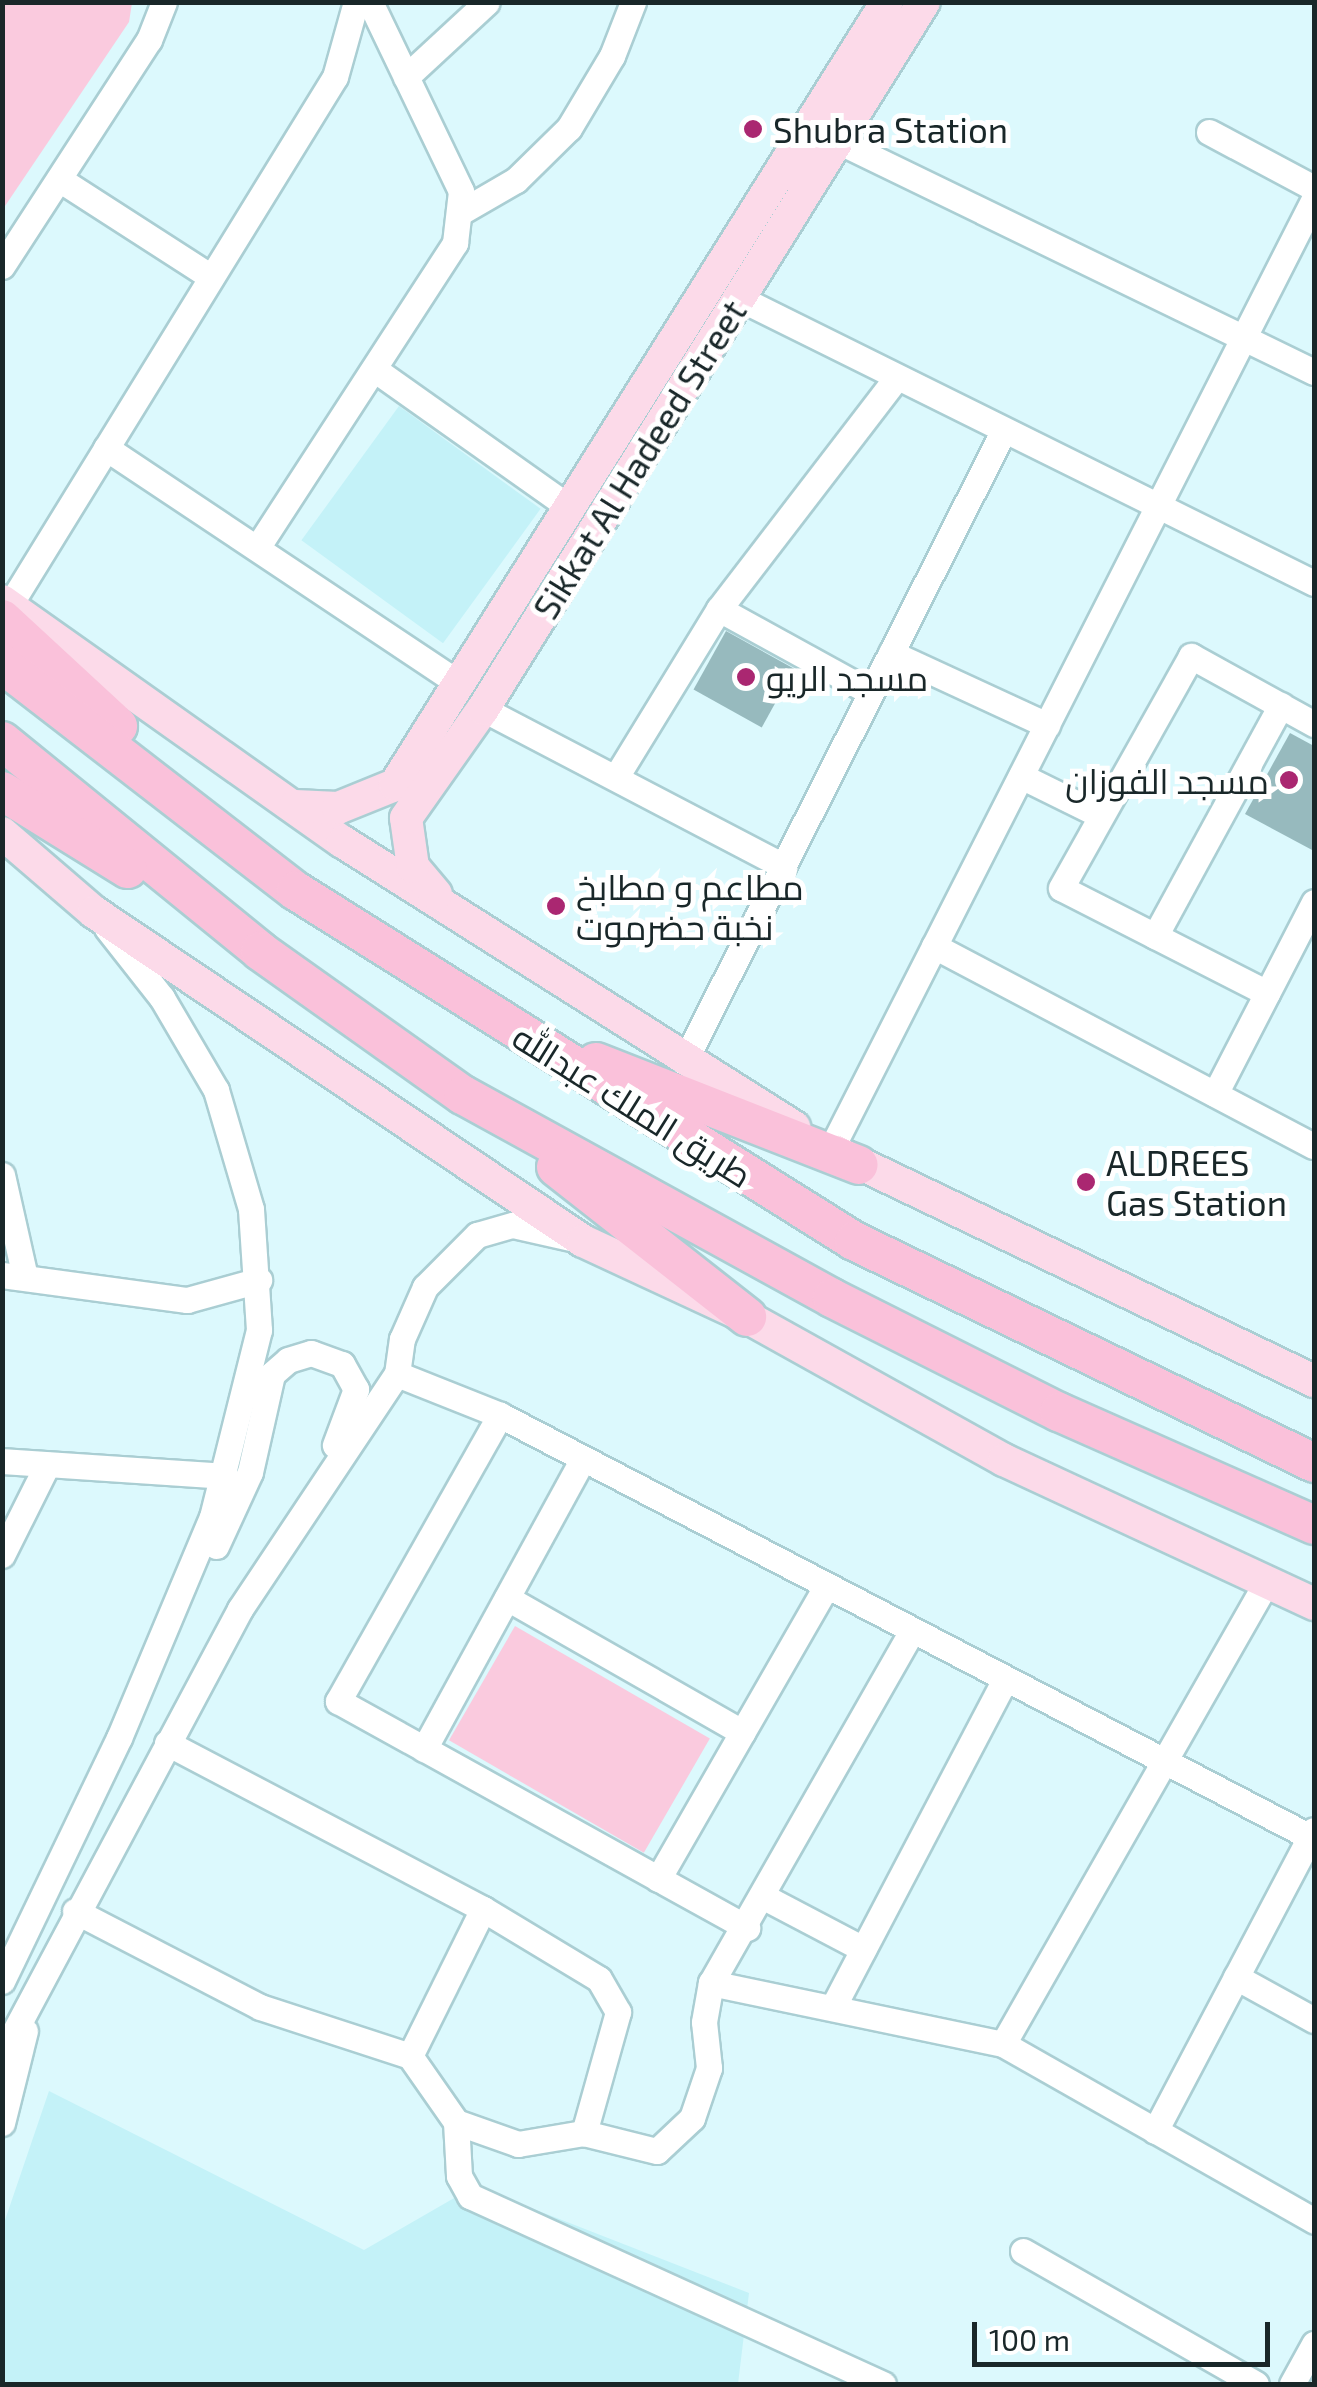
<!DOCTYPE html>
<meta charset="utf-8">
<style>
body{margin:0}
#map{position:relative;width:1317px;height:2387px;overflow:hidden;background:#dcf9fd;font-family:"Exo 2",Cairo,sans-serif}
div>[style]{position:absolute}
.built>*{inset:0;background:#c4f2f8;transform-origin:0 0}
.green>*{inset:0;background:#facade;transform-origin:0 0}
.building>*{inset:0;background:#97babe;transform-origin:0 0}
.roads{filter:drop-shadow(2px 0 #aaced3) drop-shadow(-2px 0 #aaced3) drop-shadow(0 2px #aaced3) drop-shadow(0 -2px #aaced3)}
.minor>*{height:25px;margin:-12.5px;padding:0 12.5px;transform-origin:12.5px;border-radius:12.5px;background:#fff}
.major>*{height:32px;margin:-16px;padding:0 16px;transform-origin:16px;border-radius:16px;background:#fcdae9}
.highway>*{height:38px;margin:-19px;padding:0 19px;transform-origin:19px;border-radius:19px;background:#fac1da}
.dots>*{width:28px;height:28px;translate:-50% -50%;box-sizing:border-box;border:5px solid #fff;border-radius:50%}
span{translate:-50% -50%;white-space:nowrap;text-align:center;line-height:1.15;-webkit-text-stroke:10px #fff;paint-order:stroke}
.poi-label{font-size:35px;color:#192729}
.left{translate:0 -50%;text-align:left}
.right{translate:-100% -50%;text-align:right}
.street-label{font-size:35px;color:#192729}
.frame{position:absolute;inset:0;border:5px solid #192729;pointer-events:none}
.scale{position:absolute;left:972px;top:2322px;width:298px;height:45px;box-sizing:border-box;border:5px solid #192729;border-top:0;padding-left:12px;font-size:30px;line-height:35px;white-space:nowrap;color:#192729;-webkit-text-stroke:8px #fff;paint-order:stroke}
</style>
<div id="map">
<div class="built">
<div style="left:399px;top:406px;width:175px;height:166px;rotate:36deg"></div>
<div style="clip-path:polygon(49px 2091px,364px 2250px,475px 2186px,749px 2293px,738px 2384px,3px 2384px,3px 2226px)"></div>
</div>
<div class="green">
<div style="clip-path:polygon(3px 2px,132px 3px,129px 22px,3px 209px)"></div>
<div style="left:515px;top:1626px;width:225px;height:132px;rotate:30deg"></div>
</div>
<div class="building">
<div style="left:726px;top:631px;width:78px;height:67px;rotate:29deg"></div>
<div style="clip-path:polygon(1290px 733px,1314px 746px,1314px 851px,1245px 814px)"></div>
</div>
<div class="roads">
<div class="minor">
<div style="left:406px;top:77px;width:110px;rotate:-42.8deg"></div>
<div style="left:1209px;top:132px;width:119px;rotate:28.1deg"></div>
<div style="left:838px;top:141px;width:529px;rotate:25.89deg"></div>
<div style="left:59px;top:179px;width:181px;rotate:32.8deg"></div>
<div style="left:459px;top:213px;width:66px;rotate:-30.1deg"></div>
<div style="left:516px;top:180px;width:74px;rotate:-44.5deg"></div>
<div style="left:569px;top:128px;width:84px;rotate:-59.2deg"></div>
<div style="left:612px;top:56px;width:58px;rotate:-68.7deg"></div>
<div style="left:2px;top:266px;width:270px;rotate:-57deg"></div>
<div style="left:149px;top:40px;width:41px;rotate:-68.5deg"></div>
<div style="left:739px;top:298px;width:642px;rotate:26.37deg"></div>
<div style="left:374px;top:369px;width:240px;rotate:35.3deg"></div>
<div style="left:106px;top:448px;width:424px;rotate:33.7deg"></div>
<div style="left:257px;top:548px;width:364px;rotate:-57deg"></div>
<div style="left:455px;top:243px;width:52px;rotate:-83.4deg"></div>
<div style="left:461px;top:191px;width:210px;rotate:-115.7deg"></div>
<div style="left:9px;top:606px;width:621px;rotate:-58.36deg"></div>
<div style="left:335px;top:77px;width:78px;rotate:-74.4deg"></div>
<div style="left:719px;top:609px;width:172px;rotate:28.8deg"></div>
<div style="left:891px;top:653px;width:172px;rotate:24.8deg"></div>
<div style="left:483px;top:709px;width:339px;rotate:27.6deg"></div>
<div style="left:1021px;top:776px;width:88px;rotate:26.3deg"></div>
<div style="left:616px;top:777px;width:197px;rotate:-58.5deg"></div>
<div style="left:719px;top:609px;width:292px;rotate:-52.5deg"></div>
<div style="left:1155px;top:936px;width:263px;rotate:-61.4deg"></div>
<div style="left:934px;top:946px;width:429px;rotate:27.8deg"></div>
<div style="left:1267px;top:993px;width:231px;rotate:-153deg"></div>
<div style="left:1061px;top:888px;width:266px;rotate:-60.7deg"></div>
<div style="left:1191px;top:656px;width:141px;rotate:28.9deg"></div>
<div style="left:684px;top:1062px;width:708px;rotate:-63.15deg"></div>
<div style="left:1215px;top:1094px;width:216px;rotate:-62.7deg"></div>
<div style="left:831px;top:1149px;width:1066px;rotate:-63.05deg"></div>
<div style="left:2px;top:1175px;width:105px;rotate:77.3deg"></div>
<div style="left:2px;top:1275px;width:187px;rotate:7.7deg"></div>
<div style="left:187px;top:1300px;width:75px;rotate:-15.5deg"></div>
<div style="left:397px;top:1374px;width:111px;rotate:21.7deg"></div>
<div style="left:500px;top:1415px;width:918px;rotate:27.51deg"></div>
<div style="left:500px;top:1415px;width:329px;rotate:119.5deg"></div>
<div style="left:338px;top:1701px;width:468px;rotate:29deg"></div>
<div style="left:2px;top:1461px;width:224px;rotate:3.8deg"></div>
<div style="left:216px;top:1546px;width:81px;rotate:-65.3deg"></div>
<div style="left:250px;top:1472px;width:100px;rotate:-77.3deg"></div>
<div style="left:272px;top:1374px;width:21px;rotate:-41deg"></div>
<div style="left:288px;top:1360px;width:24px;rotate:-17deg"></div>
<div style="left:311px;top:1353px;width:33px;rotate:20deg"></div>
<div style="left:342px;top:1364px;width:29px;rotate:61deg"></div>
<div style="left:356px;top:1389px;width:60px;rotate:110.6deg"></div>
<div style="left:2px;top:1555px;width:101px;rotate:-63.4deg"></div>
<div style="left:507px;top:1598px;width:271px;rotate:29.7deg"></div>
<div style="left:167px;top:1743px;width:357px;rotate:27.7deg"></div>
<div style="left:483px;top:1909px;width:135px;rotate:31.1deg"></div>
<div style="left:599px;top:1979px;width:38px;rotate:60deg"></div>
<div style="left:618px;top:2012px;width:126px;rotate:105.7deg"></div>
<div style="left:424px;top:1749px;width:331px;rotate:-61.3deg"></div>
<div style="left:658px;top:1879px;width:337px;rotate:-60.1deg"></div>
<div style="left:764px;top:1897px;width:112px;rotate:27.7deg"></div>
<div style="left:75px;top:1911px;width:208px;rotate:27.4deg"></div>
<div style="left:260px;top:2007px;width:158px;rotate:18.1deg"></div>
<div style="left:410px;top:2056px;width:80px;rotate:55.1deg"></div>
<div style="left:456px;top:2122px;width:66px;rotate:19.5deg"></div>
<div style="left:518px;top:2144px;width:67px;rotate:-9.5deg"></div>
<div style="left:584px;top:2133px;width:75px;rotate:13.9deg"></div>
<div style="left:657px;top:2151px;width:48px;rotate:-43.3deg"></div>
<div style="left:692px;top:2118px;width:53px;rotate:-71.2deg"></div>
<div style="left:709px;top:2068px;width:46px;rotate:-96.2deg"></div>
<div style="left:704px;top:2022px;width:40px;rotate:-80deg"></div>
<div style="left:711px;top:1983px;width:404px;rotate:-60.3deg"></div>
<div style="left:1236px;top:1977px;width:89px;rotate:28.9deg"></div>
<div style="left:2px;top:1981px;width:270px;rotate:-64.3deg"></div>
<div style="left:119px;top:1738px;width:240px;rotate:-67.2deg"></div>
<div style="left:212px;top:1517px;width:193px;rotate:-75.9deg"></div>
<div style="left:259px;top:1330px;width:121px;rotate:-93.8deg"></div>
<div style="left:251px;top:1209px;width:124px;rotate:-106.4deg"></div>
<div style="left:216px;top:1090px;width:107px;rotate:-120.4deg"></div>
<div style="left:162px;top:998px;width:89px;rotate:-128.2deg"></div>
<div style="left:711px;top:1983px;width:298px;rotate:11.8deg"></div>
<div style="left:1003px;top:2044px;width:358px;rotate:29.6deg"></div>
<div style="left:833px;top:2007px;width:368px;rotate:-62.3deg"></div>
<div style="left:1003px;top:2044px;width:531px;rotate:-60.3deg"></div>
<div style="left:2px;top:2055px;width:506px;rotate:-61.91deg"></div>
<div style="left:240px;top:1609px;width:283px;rotate:-56.3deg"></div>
<div style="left:397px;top:1374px;width:35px;rotate:-82deg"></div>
<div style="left:402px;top:1339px;width:57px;rotate:-66.1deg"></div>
<div style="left:425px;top:1287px;width:74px;rotate:-45deg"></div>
<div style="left:477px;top:1235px;width:37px;rotate:-16deg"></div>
<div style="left:513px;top:1225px;width:58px;rotate:12.8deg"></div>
<div style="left:410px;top:2056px;width:164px;rotate:-63.6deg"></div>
<div style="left:456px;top:2122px;width:54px;rotate:86.8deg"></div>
<div style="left:459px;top:2176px;width:23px;rotate:61deg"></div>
<div style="left:470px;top:2196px;width:454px;rotate:24.5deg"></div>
<div style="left:2px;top:2123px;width:95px;rotate:-76deg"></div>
<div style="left:1155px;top:2131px;width:340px;rotate:-62.2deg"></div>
<div style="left:1023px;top:2251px;width:268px;rotate:29.7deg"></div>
<div style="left:1292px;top:2384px;width:46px;rotate:-61.2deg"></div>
</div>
<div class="major">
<div style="left:2px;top:601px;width:418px;rotate:35.3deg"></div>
<div style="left:343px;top:842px;width:534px;rotate:32.29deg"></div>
<div style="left:295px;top:806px;width:43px;rotate:2.7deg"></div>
<div style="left:338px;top:808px;width:61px;rotate:-22deg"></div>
<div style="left:395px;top:785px;width:925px;rotate:-57.86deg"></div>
<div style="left:2px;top:833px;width:121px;rotate:40.7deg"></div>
<div style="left:94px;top:912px;width:589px;rotate:33.93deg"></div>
<div style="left:583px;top:1241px;width:181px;rotate:24.9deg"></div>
<div style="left:747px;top:1317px;width:294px;rotate:29.1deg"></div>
<div style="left:1004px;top:1460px;width:342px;rotate:24.9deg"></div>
<div style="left:436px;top:894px;width:35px;rotate:-130deg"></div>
<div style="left:413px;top:867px;width:49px;rotate:-98.1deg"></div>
<div style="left:406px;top:818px;width:133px;rotate:-54.8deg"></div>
<div style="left:483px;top:709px;width:833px;rotate:-58.05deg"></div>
<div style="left:836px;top:1152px;width:530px;rotate:25.6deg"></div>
</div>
<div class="highway">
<div style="left:2px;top:619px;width:158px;rotate:42.7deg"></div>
<div style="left:2px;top:664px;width:371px;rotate:37.7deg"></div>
<div style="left:296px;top:891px;width:659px;rotate:32.1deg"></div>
<div style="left:854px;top:1241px;width:511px;rotate:25.76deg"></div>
<div style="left:2px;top:741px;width:333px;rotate:39.1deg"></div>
<div style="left:260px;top:951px;width:249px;rotate:35.4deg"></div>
<div style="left:463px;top:1095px;width:421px;rotate:28.8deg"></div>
<div style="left:832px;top:1298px;width:254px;rotate:26.7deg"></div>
<div style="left:1059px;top:1412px;width:279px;rotate:23.9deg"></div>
<div style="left:2px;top:791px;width:148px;rotate:31.8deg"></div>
<div style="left:596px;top:1062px;width:282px;rotate:21.4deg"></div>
<div style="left:556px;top:1167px;width:243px;rotate:38.1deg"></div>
</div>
</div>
<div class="dots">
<div style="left:753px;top:129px;background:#aa2771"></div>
<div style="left:746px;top:677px;background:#aa2771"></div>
<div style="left:1289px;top:780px;background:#aa2771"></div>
<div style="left:556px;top:906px;background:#aa2771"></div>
<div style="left:1086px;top:1182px;background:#aa2771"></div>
</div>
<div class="poi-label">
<span class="left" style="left:773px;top:129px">Shubra Station</span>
<span class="left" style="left:766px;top:677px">مسجد الريو</span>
<span class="right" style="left:1269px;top:780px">مسجد الفوزان</span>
<span class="left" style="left:576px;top:906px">مطاعم و مطابخ<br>نخبة حضرموت</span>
<span class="left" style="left:1106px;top:1182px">ALDREES<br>Gas Station</span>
</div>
<div class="street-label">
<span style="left:639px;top:459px;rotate:-58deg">Sikkat Al Hadeed Street</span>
<span style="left:633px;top:1105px;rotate:32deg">طريق الملك عبدالله</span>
</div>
<div class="frame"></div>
<div class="scale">100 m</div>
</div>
